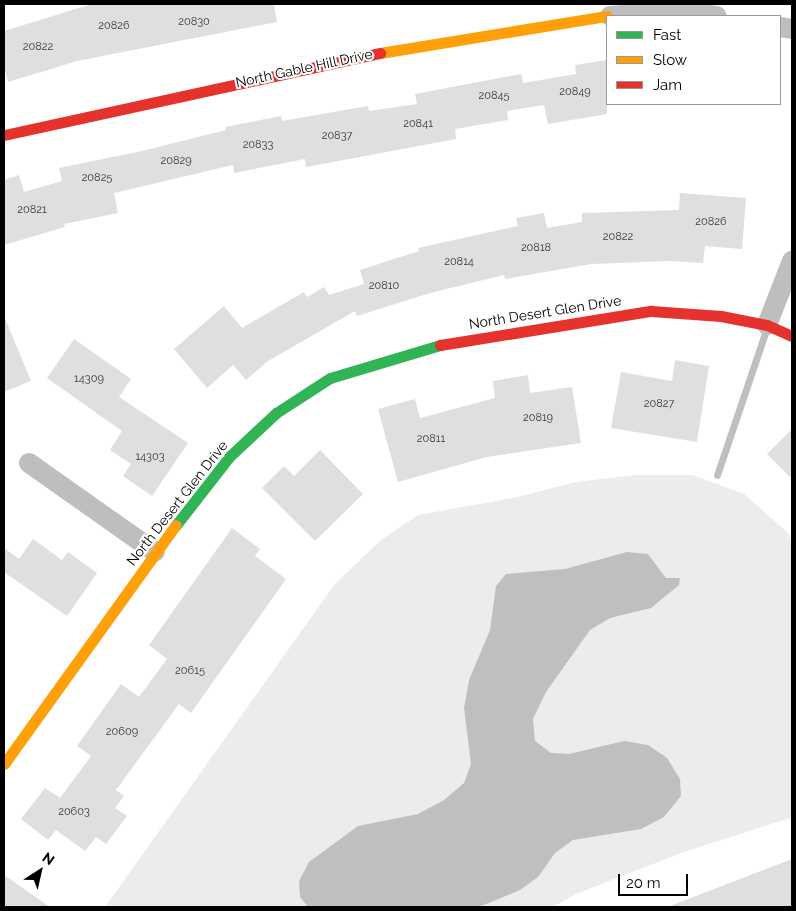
<!DOCTYPE html>
<style>
body{margin:0}
#map{position:relative;width:796px;height:911px;overflow:hidden;background:#fff;font-family:Raleway,sans-serif}
div>[style]{position:absolute}
.green>*{inset:0;background:#ececec}
.water>*{inset:0;background:#bfbfbf}
.stream>*{height:7px;margin:-3.5px;padding:0 3.5px;transform-origin:3.5px;border-radius:3.5px;background:#bfbfbf}
.building>*{inset:0;background:#dfdfdf}
.street>*{height:20px;margin:-10px;padding:0 10px;transform-origin:10px;border-radius:10px;background:#bebebe}
.fast>*{height:11px;margin:-5.5px;padding:0 5.5px;transform-origin:5.5px;border-radius:5.5px;background:#30b455}
.slow>*{height:11px;margin:-5.5px;padding:0 5.5px;transform-origin:5.5px;border-radius:5.5px;background:#ff9f0a}
.jam>*{height:11px;margin:-5.5px;padding:0 5.5px;transform-origin:5.5px;border-radius:5.5px;background:#e5322d}
span{translate:-50% -50%;white-space:nowrap;text-align:center;line-height:1.15;-webkit-text-stroke:4px #fff;paint-order:stroke}
.number-label{font-size:11px;color:#383838}
.number-label span{-webkit-text-stroke-width:0}
.street-label{font-size:14px;color:#000}
.frame{position:absolute;inset:0;border:5px solid #000;pointer-events:none}
.legend{position:absolute;left:606px;top:15px;width:175px;height:90px;box-sizing:border-box;background:#fff;border:1px solid #999;margin:0;padding:6px 9px;list-style:none;font-size:15px;color:#000}
.legend li{display:flex;align-items:center;gap:10px;height:25px}
.legend b{width:25px;border:1px solid #999}
.north{position:absolute;left:15px;top:846px;width:50px;height:50px;-webkit-text-stroke:4px #fff;paint-order:stroke;rotate:35deg;font-size:14px;font-weight:700;line-height:20px;text-align:center;color:#000}
.north::after{content:'';display:block;margin:auto;width:18px;height:22px;background:#000;clip-path:polygon(50% 0,100% 100%,50% 72%,0 100%)}
.scale{position:absolute;left:618px;top:874px;width:70px;height:22px;box-sizing:border-box;border:2px solid #000;border-top:0;padding-left:6px;font-size:15px;line-height:18px;white-space:nowrap;color:#000;-webkit-text-stroke:4px #fff;paint-order:stroke}
</style>
<div id="map">
<div class="green">
<div style="clip-path:polygon(636px 475px,693px 475px,744px 494px,788px 533px,792px 541px,792px 823px,790px 818px,684px 852px,576px 894px,553px 907px,105px 907px,335px 584px,381px 540px,418px 515px,513px 498px,576px 482px)"></div>
</div>
<div class="water">
<div style="clip-path:polygon(627px 552px,648px 554px,666px 578px,680px 578px,679px 585px,651px 608px,610px 618px,590px 630px,546px 692px,533px 719px,535px 741px,551px 753px,569px 754px,624px 741px,648px 745px,667px 758px,680px 779px,681px 796px,664px 817px,641px 829px,573px 840px,555px 853px,538px 877px,520px 890px,479px 907px,308px 907px,300px 897px,299px 881px,309px 862px,358px 826px,418px 814px,444px 800px,464px 783px,471px 764px,464px 708px,469px 680px,490px 630px,496px 586px,506px 574px,565px 569px)"></div>
</div>
<div class="stream">
<div style="left:717px;top:475px;width:153px;rotate:-71.3deg"></div>
</div>
<div class="building">
<div style="clip-path:polygon(92px 4px,274px 4px,277px 22px,77px 61px,8px 82px,4px 66px,4px 31px)"></div>
<div style="clip-path:polygon(607px 60px,607px 114px,548px 124px,544px 105px,507px 111px,508px 120px,455px 129px,456px 139px,306px 167px,305px 159px,234px 173px,233px 165px,114px 193px,118px 213px,64px 224px,65px 227px,4px 245px,4px 180px,19px 175px,24px 192px,62px 181px,59px 168px,142px 151px,226px 130px,225px 127px,281px 116px,282px 121px,368px 106px,369px 111px,417px 104px,415px 94px,521px 74px,523px 83px,576px 74px,575px 65px)"></div>
<div style="clip-path:polygon(680px 193px,746px 198px,742px 249px,705px 246px,703px 263px,670px 261px,591px 264px,505px 279px,504px 275px,430px 293px,357px 316px,355px 311px,268px 361px,246px 380px,233px 365px,207px 388px,174px 349px,224px 306px,242px 328px,304px 292px,307px 297px,324px 287px,329px 295px,364px 284px,360px 270px,419px 251px,418px 248px,518px 226px,516px 218px,544px 213px,547px 228px,582px 222px,582px 213px,679px 210px)"></div>
<div style="clip-path:polygon(4px 316px,31px 381px,4px 392px)"></div>
<div style="clip-path:polygon(74px 339px,131px 379px,119px 397px,188px 443px,152px 496px,123px 476px,131px 464px,110px 450px,122px 431px,47px 378px)"></div>
<div style="clip-path:polygon(675px 360px,709px 366px,697px 442px,611px 428px,621px 372px,672px 381px)"></div>
<div style="clip-path:polygon(528px 375px,530px 393px,572px 387px,581px 443px,487px 457px,398px 482px,378px 409px,415px 399px,420px 418px,495px 398px,493px 381px)"></div>
<div style="clip-path:polygon(792px 429px,792px 479px,767px 454px)"></div>
<div style="clip-path:polygon(320px 450px,363px 494px,315px 541px,262px 488px,284px 466px,294px 476px)"></div>
<div style="clip-path:polygon(232px 528px,260px 549px,255px 556px,286px 579px,191px 713px,179px 704px,116px 790px,124px 796px,115px 808px,127px 816px,106px 844px,96px 837px,85px 851px,56px 830px,48px 840px,21px 819px,45px 788px,60px 798px,91px 756px,77px 746px,121px 684px,139px 697px,167px 659px,149px 645px)"></div>
<div style="clip-path:polygon(33px 539px,62px 560px,68px 552px,97px 573px,67px 616px,4px 572px,4px 548px,19px 559px)"></div>
<div style="clip-path:polygon(792px 859px,792px 907px,670px 907px,670px 906px)"></div>
<div style="clip-path:polygon(4px 875px,50px 907px,4px 907px)"></div>
</div>
<div class="street">
<div style="left:610px;top:16px;width:74px;rotate:-3.9deg"></div>
<div style="left:684px;top:11px;width:33px;rotate:9deg"></div>
<div style="left:780px;top:27px;width:12px;rotate:9deg"></div>
<div style="left:767px;top:325px;width:69px;rotate:-68.7deg"></div>
<div style="left:29px;top:463px;width:154px;rotate:35.2deg"></div>
</div>
<div class="fast">
<div style="left:176px;top:525px;width:88px;rotate:-52deg"></div>
<div style="left:230px;top:456px;width:63px;rotate:-43.1deg"></div>
<div style="left:276px;top:413px;width:64px;rotate:-32.9deg"></div>
<div style="left:330px;top:378px;width:115px;rotate:-16.7deg"></div>
</div>
<div class="slow">
<div style="left:380px;top:53px;width:230px;rotate:-9.3deg"></div>
<div style="left:4px;top:764px;width:294px;rotate:-54.3deg"></div>
</div>
<div class="jam">
<div style="left:4px;top:135px;width:385px;rotate:-12.3deg"></div>
<div style="left:440px;top:345px;width:214px;rotate:-9.2deg"></div>
<div style="left:651px;top:311px;width:70px;rotate:4.1deg"></div>
<div style="left:721px;top:316px;width:47px;rotate:11.1deg"></div>
<div style="left:767px;top:325px;width:27px;rotate:24deg"></div>
</div>
<div class="number-label">
<span style="left:194px;top:22px">20830</span>
<span style="left:114px;top:26px">20826</span>
<span style="left:38px;top:47px">20822</span>
<span style="left:575px;top:92px">20849</span>
<span style="left:494px;top:96px">20845</span>
<span style="left:418px;top:124px">20841</span>
<span style="left:337px;top:136px">20837</span>
<span style="left:258px;top:145px">20833</span>
<span style="left:176px;top:161px">20829</span>
<span style="left:97px;top:178px">20825</span>
<span style="left:32px;top:210px">20821</span>
<span style="left:711px;top:222px">20826</span>
<span style="left:618px;top:237px">20822</span>
<span style="left:536px;top:248px">20818</span>
<span style="left:459px;top:262px">20814</span>
<span style="left:384px;top:286px">20810</span>
<span style="left:89px;top:379px">14309</span>
<span style="left:659px;top:404px">20827</span>
<span style="left:538px;top:418px">20819</span>
<span style="left:431px;top:439px">20811</span>
<span style="left:150px;top:457px">14303</span>
<span style="left:190px;top:671px">20615</span>
<span style="left:122px;top:732px">20609</span>
<span style="left:74px;top:812px">20603</span>
</div>
<div class="street-label">
<span style="left:304px;top:68px;rotate:-12deg">North Gable Hill Drive</span>
<span style="left:545px;top:312px;rotate:-9deg">North Desert Glen Drive</span>
<span style="left:177px;top:503px;rotate:-52deg">North Desert Glen Drive</span>
</div>
<div class="frame"></div>
<ul class="legend">
<li><b style="height:6px;background:#30b455"></b>Fast</li>
<li><b style="height:6px;background:#ff9f0a"></b>Slow</li>
<li><b style="height:6px;background:#e5322d"></b>Jam</li>
</ul>
<div class="north">N</div>
<div class="scale">20 m</div>
</div>
